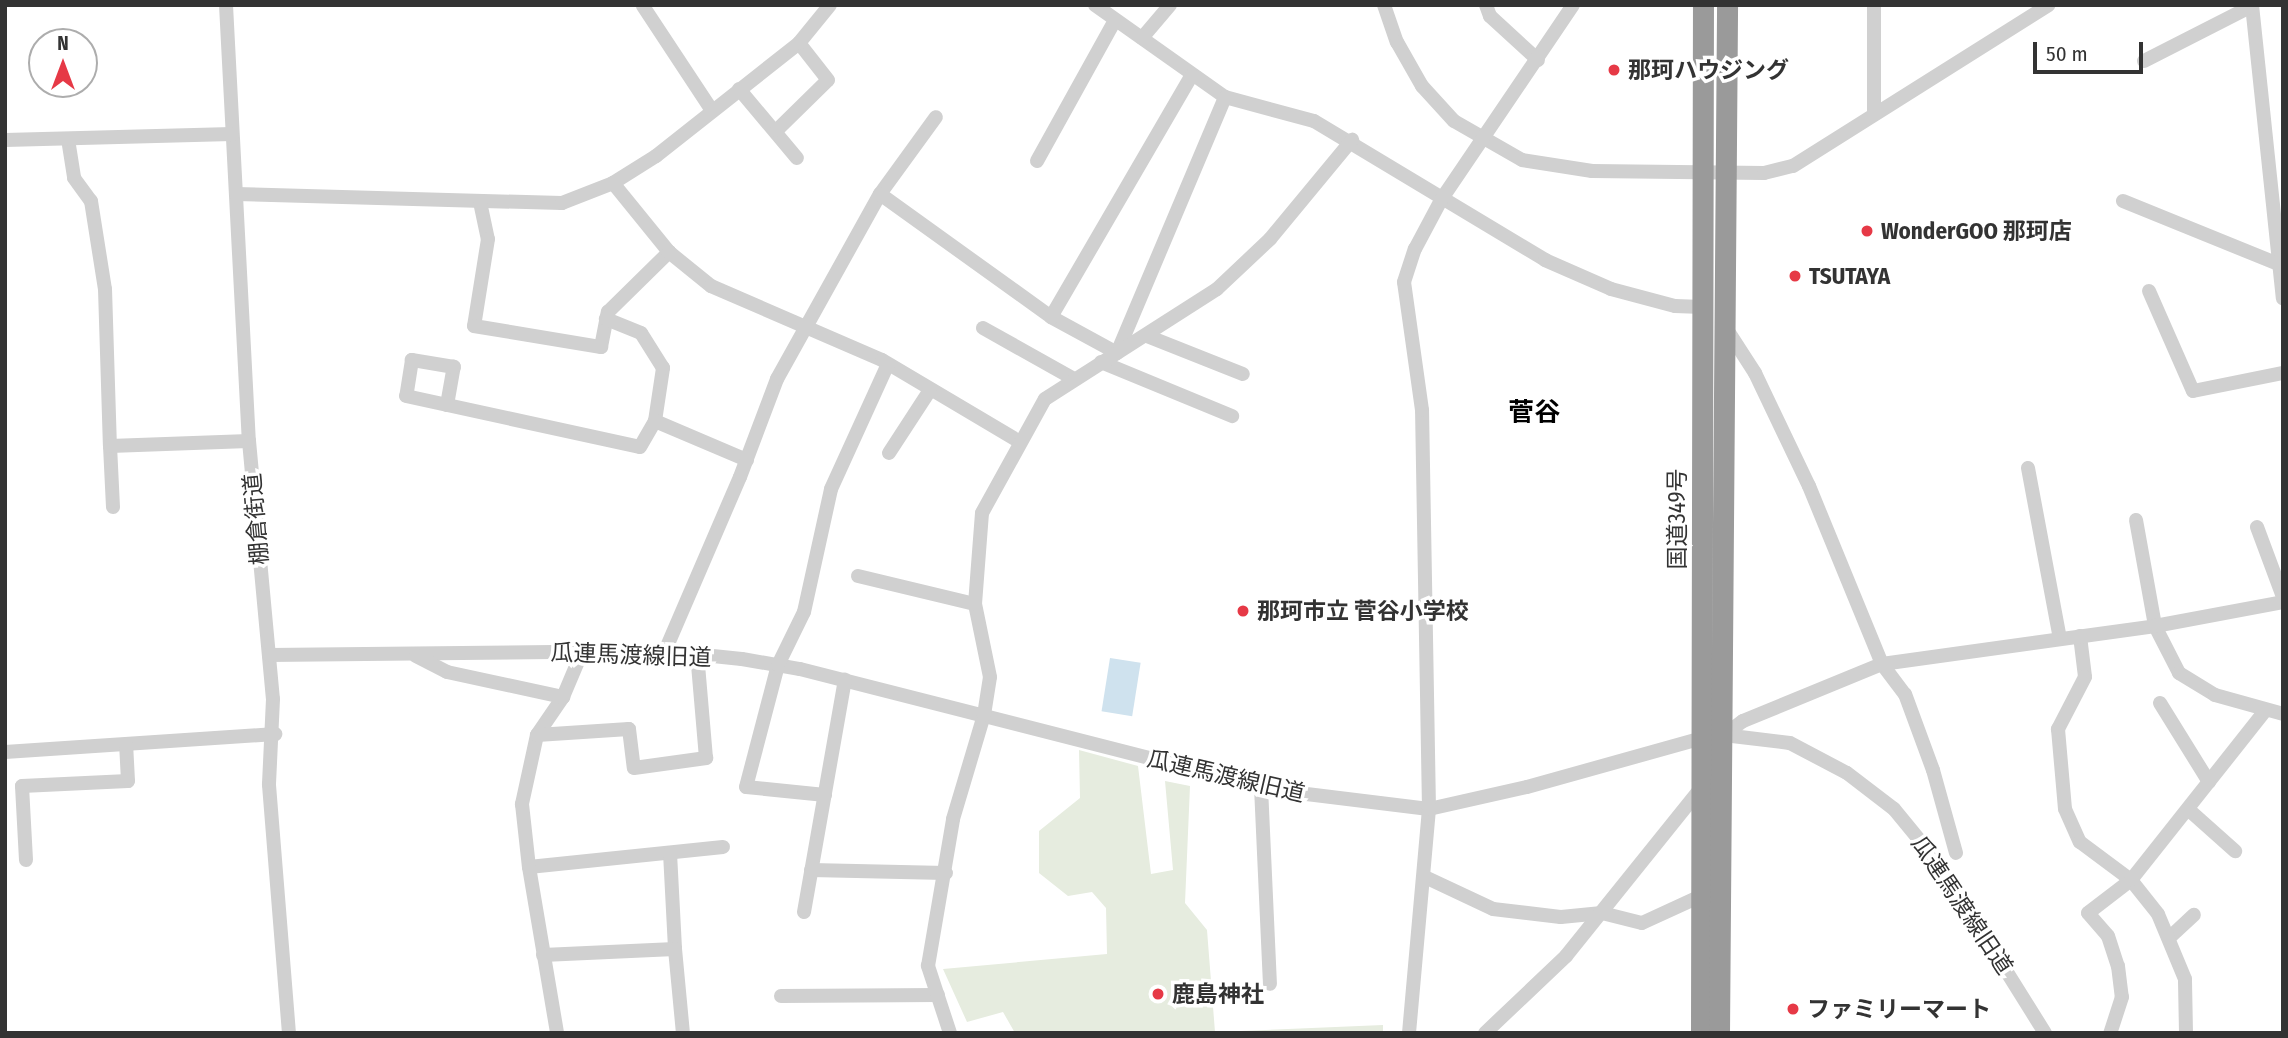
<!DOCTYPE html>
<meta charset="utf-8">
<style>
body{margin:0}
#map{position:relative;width:2288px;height:1038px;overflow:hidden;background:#fff;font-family:"Fira Sans Condensed","Noto Sans JP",sans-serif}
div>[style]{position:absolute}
.green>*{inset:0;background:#e6ecdf}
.water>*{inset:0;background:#cfe2ee;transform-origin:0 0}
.minor>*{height:14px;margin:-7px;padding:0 7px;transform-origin:7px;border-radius:7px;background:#d0d0d0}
.highway>*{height:21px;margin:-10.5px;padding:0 10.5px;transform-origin:10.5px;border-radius:10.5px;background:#9a9a9a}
.dots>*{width:19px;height:19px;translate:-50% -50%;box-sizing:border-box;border:4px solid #fff;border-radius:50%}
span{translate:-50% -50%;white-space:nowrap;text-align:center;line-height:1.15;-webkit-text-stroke:7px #fff;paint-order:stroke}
.poi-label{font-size:23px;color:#333;font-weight:700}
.left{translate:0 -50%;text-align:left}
.street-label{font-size:23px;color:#333}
.quarter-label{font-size:26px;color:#000;font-weight:700}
.frame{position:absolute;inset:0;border:7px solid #333;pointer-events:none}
.north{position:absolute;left:28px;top:28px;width:70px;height:70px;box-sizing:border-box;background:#fff;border:2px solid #adadad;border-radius:50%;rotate:0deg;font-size:19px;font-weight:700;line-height:28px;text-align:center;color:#333}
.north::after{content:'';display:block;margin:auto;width:24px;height:32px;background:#e63946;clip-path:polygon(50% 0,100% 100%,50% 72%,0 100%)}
.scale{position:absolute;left:2033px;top:42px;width:110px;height:32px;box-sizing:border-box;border:4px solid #333;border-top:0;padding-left:9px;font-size:21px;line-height:24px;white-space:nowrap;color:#333;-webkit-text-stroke:5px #fff;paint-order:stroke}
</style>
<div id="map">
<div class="green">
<div style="clip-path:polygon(1079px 750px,1138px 766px,1151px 874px,1173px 870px,1165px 781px,1190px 786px,1185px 903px,1207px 930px,1215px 1032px,1383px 1025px,1383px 1033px,1015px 1033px,1003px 1012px,967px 1022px,943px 969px,1107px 954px,1106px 908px,1092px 892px,1068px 896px,1039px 873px,1039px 831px,1080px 798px)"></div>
</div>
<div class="water">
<div style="left:1110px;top:658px;width:31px;height:54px;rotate:9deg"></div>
</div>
<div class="minor">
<div style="left:226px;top:5px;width:437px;rotate:87deg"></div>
<div style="left:249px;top:441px;width:259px;rotate:84.7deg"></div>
<div style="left:273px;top:699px;width:86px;rotate:92.7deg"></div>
<div style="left:269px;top:785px;width:249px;rotate:85.4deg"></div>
<div style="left:1095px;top:5px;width:159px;rotate:35.3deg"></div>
<div style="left:1225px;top:97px;width:92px;rotate:15.1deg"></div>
<div style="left:1314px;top:121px;width:270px;rotate:31deg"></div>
<div style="left:1545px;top:260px;width:72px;rotate:23.7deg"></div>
<div style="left:1611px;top:289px;width:66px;rotate:14.9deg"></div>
<div style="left:1675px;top:306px;width:27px;rotate:2deg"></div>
<div style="left:1384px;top:5px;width:39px;rotate:71deg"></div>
<div style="left:1397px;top:42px;width:51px;rotate:60.4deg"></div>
<div style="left:1422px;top:86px;width:47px;rotate:47.6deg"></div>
<div style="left:1454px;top:121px;width:78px;rotate:29.8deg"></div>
<div style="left:1522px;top:160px;width:71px;rotate:8.9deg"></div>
<div style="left:1592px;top:171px;width:172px;rotate:0.7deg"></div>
<div style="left:1764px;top:173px;width:30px;rotate:-14deg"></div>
<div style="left:1793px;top:166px;width:302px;rotate:-32.2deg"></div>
<div style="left:1486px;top:5px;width:12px;rotate:70deg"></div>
<div style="left:1490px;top:16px;width:65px;rotate:42.5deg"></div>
<div style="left:1874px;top:5px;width:109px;rotate:90deg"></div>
<div style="left:2252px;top:5px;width:295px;rotate:84deg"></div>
<div style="left:643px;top:6px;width:123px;rotate:56.6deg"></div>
<div style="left:1142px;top:38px;width:43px;rotate:-49.7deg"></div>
<div style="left:2144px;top:61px;width:121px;rotate:-27deg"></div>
<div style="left:739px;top:89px;width:90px;rotate:50deg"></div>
<div style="left:777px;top:130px;width:71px;rotate:-44.4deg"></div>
<div style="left:828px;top:80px;width:47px;rotate:-128.1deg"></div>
<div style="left:68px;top:139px;width:39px;rotate:81deg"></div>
<div style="left:74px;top:178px;width:29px;rotate:54deg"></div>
<div style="left:91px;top:201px;width:89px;rotate:81deg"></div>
<div style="left:105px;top:289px;width:157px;rotate:88.2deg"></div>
<div style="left:5px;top:140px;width:227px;rotate:-1.5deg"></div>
<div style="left:1037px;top:161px;width:161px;rotate:-61deg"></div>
<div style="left:236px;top:194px;width:326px;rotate:1.6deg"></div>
<div style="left:562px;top:203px;width:55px;rotate:-21.4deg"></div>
<div style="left:613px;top:183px;width:51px;rotate:-32.1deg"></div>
<div style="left:656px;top:156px;width:182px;rotate:-38.3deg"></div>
<div style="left:799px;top:43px;width:49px;rotate:-50.8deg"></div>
<div style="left:880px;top:194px;width:95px;rotate:-54deg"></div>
<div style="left:2123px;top:201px;width:167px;rotate:22.1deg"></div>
<div style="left:480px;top:202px;width:38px;rotate:78deg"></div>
<div style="left:488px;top:239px;width:88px;rotate:99.1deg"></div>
<div style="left:474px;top:326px;width:129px;rotate:9.4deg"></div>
<div style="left:601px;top:347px;width:36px;rotate:-79deg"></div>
<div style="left:608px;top:312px;width:86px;rotate:-44.5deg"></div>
<div style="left:669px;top:252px;width:89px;rotate:-129.1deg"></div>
<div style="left:669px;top:252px;width:54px;rotate:39deg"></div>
<div style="left:711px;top:286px;width:186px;rotate:23.4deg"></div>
<div style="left:882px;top:360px;width:161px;rotate:30.7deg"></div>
<div style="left:2149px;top:291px;width:109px;rotate:66.3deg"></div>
<div style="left:2193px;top:391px;width:92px;rotate:-11.3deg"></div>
<div style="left:1051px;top:317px;width:75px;rotate:28.6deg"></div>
<div style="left:1117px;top:353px;width:278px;rotate:-67.1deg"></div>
<div style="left:983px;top:328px;width:102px;rotate:29.3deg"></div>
<div style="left:1726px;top:328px;width:54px;rotate:57.2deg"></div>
<div style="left:1755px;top:373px;width:125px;rotate:64.5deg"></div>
<div style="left:1809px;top:486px;width:192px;rotate:67.7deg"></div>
<div style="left:1882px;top:664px;width:38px;rotate:53deg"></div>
<div style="left:1905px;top:694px;width:81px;rotate:69.8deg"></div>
<div style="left:1933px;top:770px;width:86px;rotate:74.5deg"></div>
<div style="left:1147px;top:336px;width:103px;rotate:21.6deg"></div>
<div style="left:1101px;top:362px;width:142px;rotate:22.4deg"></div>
<div style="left:447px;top:405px;width:39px;rotate:-80deg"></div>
<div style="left:454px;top:367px;width:43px;rotate:-170.5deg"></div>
<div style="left:412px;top:360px;width:36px;rotate:99deg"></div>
<div style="left:406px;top:396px;width:239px;rotate:12.3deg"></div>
<div style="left:640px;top:447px;width:30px;rotate:-60deg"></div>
<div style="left:655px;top:421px;width:54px;rotate:-81.4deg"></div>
<div style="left:663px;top:368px;width:41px;rotate:-122.2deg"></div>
<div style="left:641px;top:333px;width:38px;rotate:-158deg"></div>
<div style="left:655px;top:421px;width:100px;rotate:23deg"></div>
<div style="left:889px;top:453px;width:75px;rotate:-56.9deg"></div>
<div style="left:2028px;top:468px;width:174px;rotate:79.4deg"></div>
<div style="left:113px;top:507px;width:61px;rotate:-92.8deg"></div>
<div style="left:110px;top:446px;width:139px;rotate:-2.1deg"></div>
<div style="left:2136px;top:520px;width:108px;rotate:79.8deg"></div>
<div style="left:2155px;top:626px;width:53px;rotate:62.9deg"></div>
<div style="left:2179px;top:673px;width:42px;rotate:31.4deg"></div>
<div style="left:2215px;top:695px;width:71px;rotate:15.6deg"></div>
<div style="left:2257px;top:527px;width:75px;rotate:69.6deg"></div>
<div style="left:858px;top:576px;width:120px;rotate:13.5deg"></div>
<div style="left:2080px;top:636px;width:41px;rotate:83deg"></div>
<div style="left:2085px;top:677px;width:59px;rotate:117.4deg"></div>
<div style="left:2058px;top:729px;width:80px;rotate:85deg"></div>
<div style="left:2065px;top:809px;width:36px;rotate:66deg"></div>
<div style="left:2080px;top:842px;width:64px;rotate:36.7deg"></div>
<div style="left:2131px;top:880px;width:54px;rotate:142.5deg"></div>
<div style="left:2088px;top:913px;width:30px;rotate:49deg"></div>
<div style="left:2108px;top:936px;width:32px;rotate:72deg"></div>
<div style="left:2118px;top:966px;width:31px;rotate:83deg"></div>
<div style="left:2122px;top:997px;width:38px;rotate:108deg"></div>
<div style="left:665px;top:651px;width:189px;rotate:-66.7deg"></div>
<div style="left:740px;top:477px;width:105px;rotate:-69.3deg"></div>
<div style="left:777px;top:379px;width:212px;rotate:-60.9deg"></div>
<div style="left:880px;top:194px;width:211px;rotate:35.7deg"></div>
<div style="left:1051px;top:317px;width:279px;rotate:-59.8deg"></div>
<div style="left:582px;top:652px;width:49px;rotate:112.9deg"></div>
<div style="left:563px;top:697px;width:46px;rotate:124.4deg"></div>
<div style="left:537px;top:735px;width:71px;rotate:102.3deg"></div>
<div style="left:522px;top:804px;width:63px;rotate:83.7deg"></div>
<div style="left:529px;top:867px;width:195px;rotate:-5.9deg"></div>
<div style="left:269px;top:655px;width:396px;rotate:-0.6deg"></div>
<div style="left:665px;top:651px;width:77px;rotate:5.9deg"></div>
<div style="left:742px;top:659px;width:59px;rotate:9.8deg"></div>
<div style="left:800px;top:669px;width:489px;rotate:14.3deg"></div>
<div style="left:1274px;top:790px;width:156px;rotate:7deg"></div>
<div style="left:1429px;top:809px;width:100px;rotate:-12.7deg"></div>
<div style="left:1527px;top:787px;width:183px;rotate:-15.6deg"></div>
<div style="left:1703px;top:738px;width:29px;rotate:-4deg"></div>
<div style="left:1732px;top:736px;width:58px;rotate:6.9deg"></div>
<div style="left:1790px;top:743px;width:64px;rotate:27.8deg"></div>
<div style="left:1847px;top:773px;width:59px;rotate:37.5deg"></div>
<div style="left:1894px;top:809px;width:72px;rotate:50.6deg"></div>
<div style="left:1940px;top:865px;width:198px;rotate:58deg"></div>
<div style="left:416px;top:656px;width:35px;rotate:27deg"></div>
<div style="left:447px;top:672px;width:119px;rotate:12.2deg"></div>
<div style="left:2160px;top:703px;width:93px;rotate:58.2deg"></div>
<div style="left:537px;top:735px;width:92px;rotate:-3.7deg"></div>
<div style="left:629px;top:729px;width:39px;rotate:83deg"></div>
<div style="left:634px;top:768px;width:73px;rotate:-7.9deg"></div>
<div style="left:706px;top:758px;width:104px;rotate:-94.9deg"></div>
<div style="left:1723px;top:736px;width:25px;rotate:-37deg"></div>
<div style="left:1743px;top:721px;width:150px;rotate:-22.3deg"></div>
<div style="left:1882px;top:664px;width:276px;rotate:-7.9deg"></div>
<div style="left:2155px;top:626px;width:130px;rotate:-10.6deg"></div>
<div style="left:5px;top:752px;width:271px;rotate:-3.8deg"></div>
<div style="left:1261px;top:787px;width:197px;rotate:87.4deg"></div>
<div style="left:825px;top:795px;width:79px;rotate:-174.2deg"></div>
<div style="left:746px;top:787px;width:126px;rotate:-75.3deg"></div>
<div style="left:778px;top:665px;width:59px;rotate:-63.9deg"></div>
<div style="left:804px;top:612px;width:126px;rotate:-77.6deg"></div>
<div style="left:831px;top:489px;width:137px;rotate:-65.5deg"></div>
<div style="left:2189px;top:810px;width:62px;rotate:41.7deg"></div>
<div style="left:670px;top:853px;width:96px;rotate:87deg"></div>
<div style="left:26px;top:860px;width:74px;rotate:-93.1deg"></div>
<div style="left:22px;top:786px;width:106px;rotate:-2.7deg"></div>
<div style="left:128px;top:781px;width:36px;rotate:-93deg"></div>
<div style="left:529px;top:867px;width:168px;rotate:80.4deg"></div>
<div style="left:811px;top:870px;width:135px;rotate:1.3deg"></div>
<div style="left:1425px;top:877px;width:75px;rotate:25.2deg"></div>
<div style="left:1493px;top:909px;width:68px;rotate:6.7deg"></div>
<div style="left:1561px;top:917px;width:41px;rotate:-5.6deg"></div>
<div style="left:1602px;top:913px;width:41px;rotate:14deg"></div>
<div style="left:1642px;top:923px;width:65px;rotate:-24.6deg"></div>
<div style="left:804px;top:912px;width:236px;rotate:-80deg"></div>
<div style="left:2169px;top:938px;width:34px;rotate:-43deg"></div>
<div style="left:543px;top:955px;width:132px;rotate:-2.6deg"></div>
<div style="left:675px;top:949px;width:84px;rotate:84.6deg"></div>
<div style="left:781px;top:996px;width:157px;rotate:-0.4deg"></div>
<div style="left:950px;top:1033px;width:71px;rotate:-108.2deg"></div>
<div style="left:928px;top:966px;width:149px;rotate:-80.3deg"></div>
<div style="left:953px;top:819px;width:109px;rotate:-73.4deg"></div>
<div style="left:984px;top:715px;width:38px;rotate:-81deg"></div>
<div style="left:990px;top:677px;width:75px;rotate:-101.6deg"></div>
<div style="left:975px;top:604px;width:91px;rotate:-85.6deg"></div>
<div style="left:982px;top:513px;width:130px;rotate:-61.1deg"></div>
<div style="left:1045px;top:399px;width:204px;rotate:-32.6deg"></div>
<div style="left:1217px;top:289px;width:73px;rotate:-43.3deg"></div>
<div style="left:1270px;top:239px;width:129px;rotate:-50.4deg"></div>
<div style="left:1409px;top:1033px;width:225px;rotate:-84.9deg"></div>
<div style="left:1429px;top:809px;width:399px;rotate:-91deg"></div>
<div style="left:1422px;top:410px;width:129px;rotate:-98deg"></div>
<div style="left:1404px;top:282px;width:35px;rotate:-72deg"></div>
<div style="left:1415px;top:249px;width:55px;rotate:-62deg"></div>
<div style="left:1441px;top:200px;width:235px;rotate:-55.9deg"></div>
<div style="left:1485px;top:1033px;width:112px;rotate:-43.5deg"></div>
<div style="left:1566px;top:956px;width:217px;rotate:-51.2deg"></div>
<div style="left:2186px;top:1033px;width:54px;rotate:-91.1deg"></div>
<div style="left:2185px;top:979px;width:70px;rotate:-112.6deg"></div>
<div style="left:2158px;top:914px;width:43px;rotate:-128.5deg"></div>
<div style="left:2131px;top:880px;width:216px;rotate:-51.6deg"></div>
</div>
<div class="highway">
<div style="left:1701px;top:1033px;width:1028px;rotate:-89.89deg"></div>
<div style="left:1719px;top:1033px;width:1028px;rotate:-89.55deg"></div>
</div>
<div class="dots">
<div style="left:1614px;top:70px;background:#e63946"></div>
<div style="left:1867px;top:231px;background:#e63946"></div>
<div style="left:1795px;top:276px;background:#e63946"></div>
<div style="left:1243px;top:611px;background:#e63946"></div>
<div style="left:1158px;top:994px;background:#e63946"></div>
<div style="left:1793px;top:1009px;background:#e63946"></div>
</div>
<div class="poi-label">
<span class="left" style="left:1628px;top:70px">那珂ハウジング</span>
<span class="left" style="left:1881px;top:231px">WonderGOO 那珂店</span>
<span class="left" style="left:1809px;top:276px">TSUTAYA</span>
<span class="left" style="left:1257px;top:611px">那珂市立 菅谷小学校</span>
<span class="left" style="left:1172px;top:994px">鹿島神社</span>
<span class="left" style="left:1807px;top:1009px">ファミリーマート</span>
</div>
<div class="street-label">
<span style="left:256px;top:519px;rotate:-95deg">棚倉街道</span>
<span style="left:1677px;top:519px;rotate:-90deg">国道349号</span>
<span style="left:631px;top:655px;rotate:2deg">瓜連馬渡線旧道</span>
<span style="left:1226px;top:776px;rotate:13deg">瓜連馬渡線旧道</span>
<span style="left:1962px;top:905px;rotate:56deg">瓜連馬渡線旧道</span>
</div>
<div class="quarter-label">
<span style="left:1534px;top:413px">菅谷</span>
</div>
<div class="frame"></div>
<div class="north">N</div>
<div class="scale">50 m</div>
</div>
